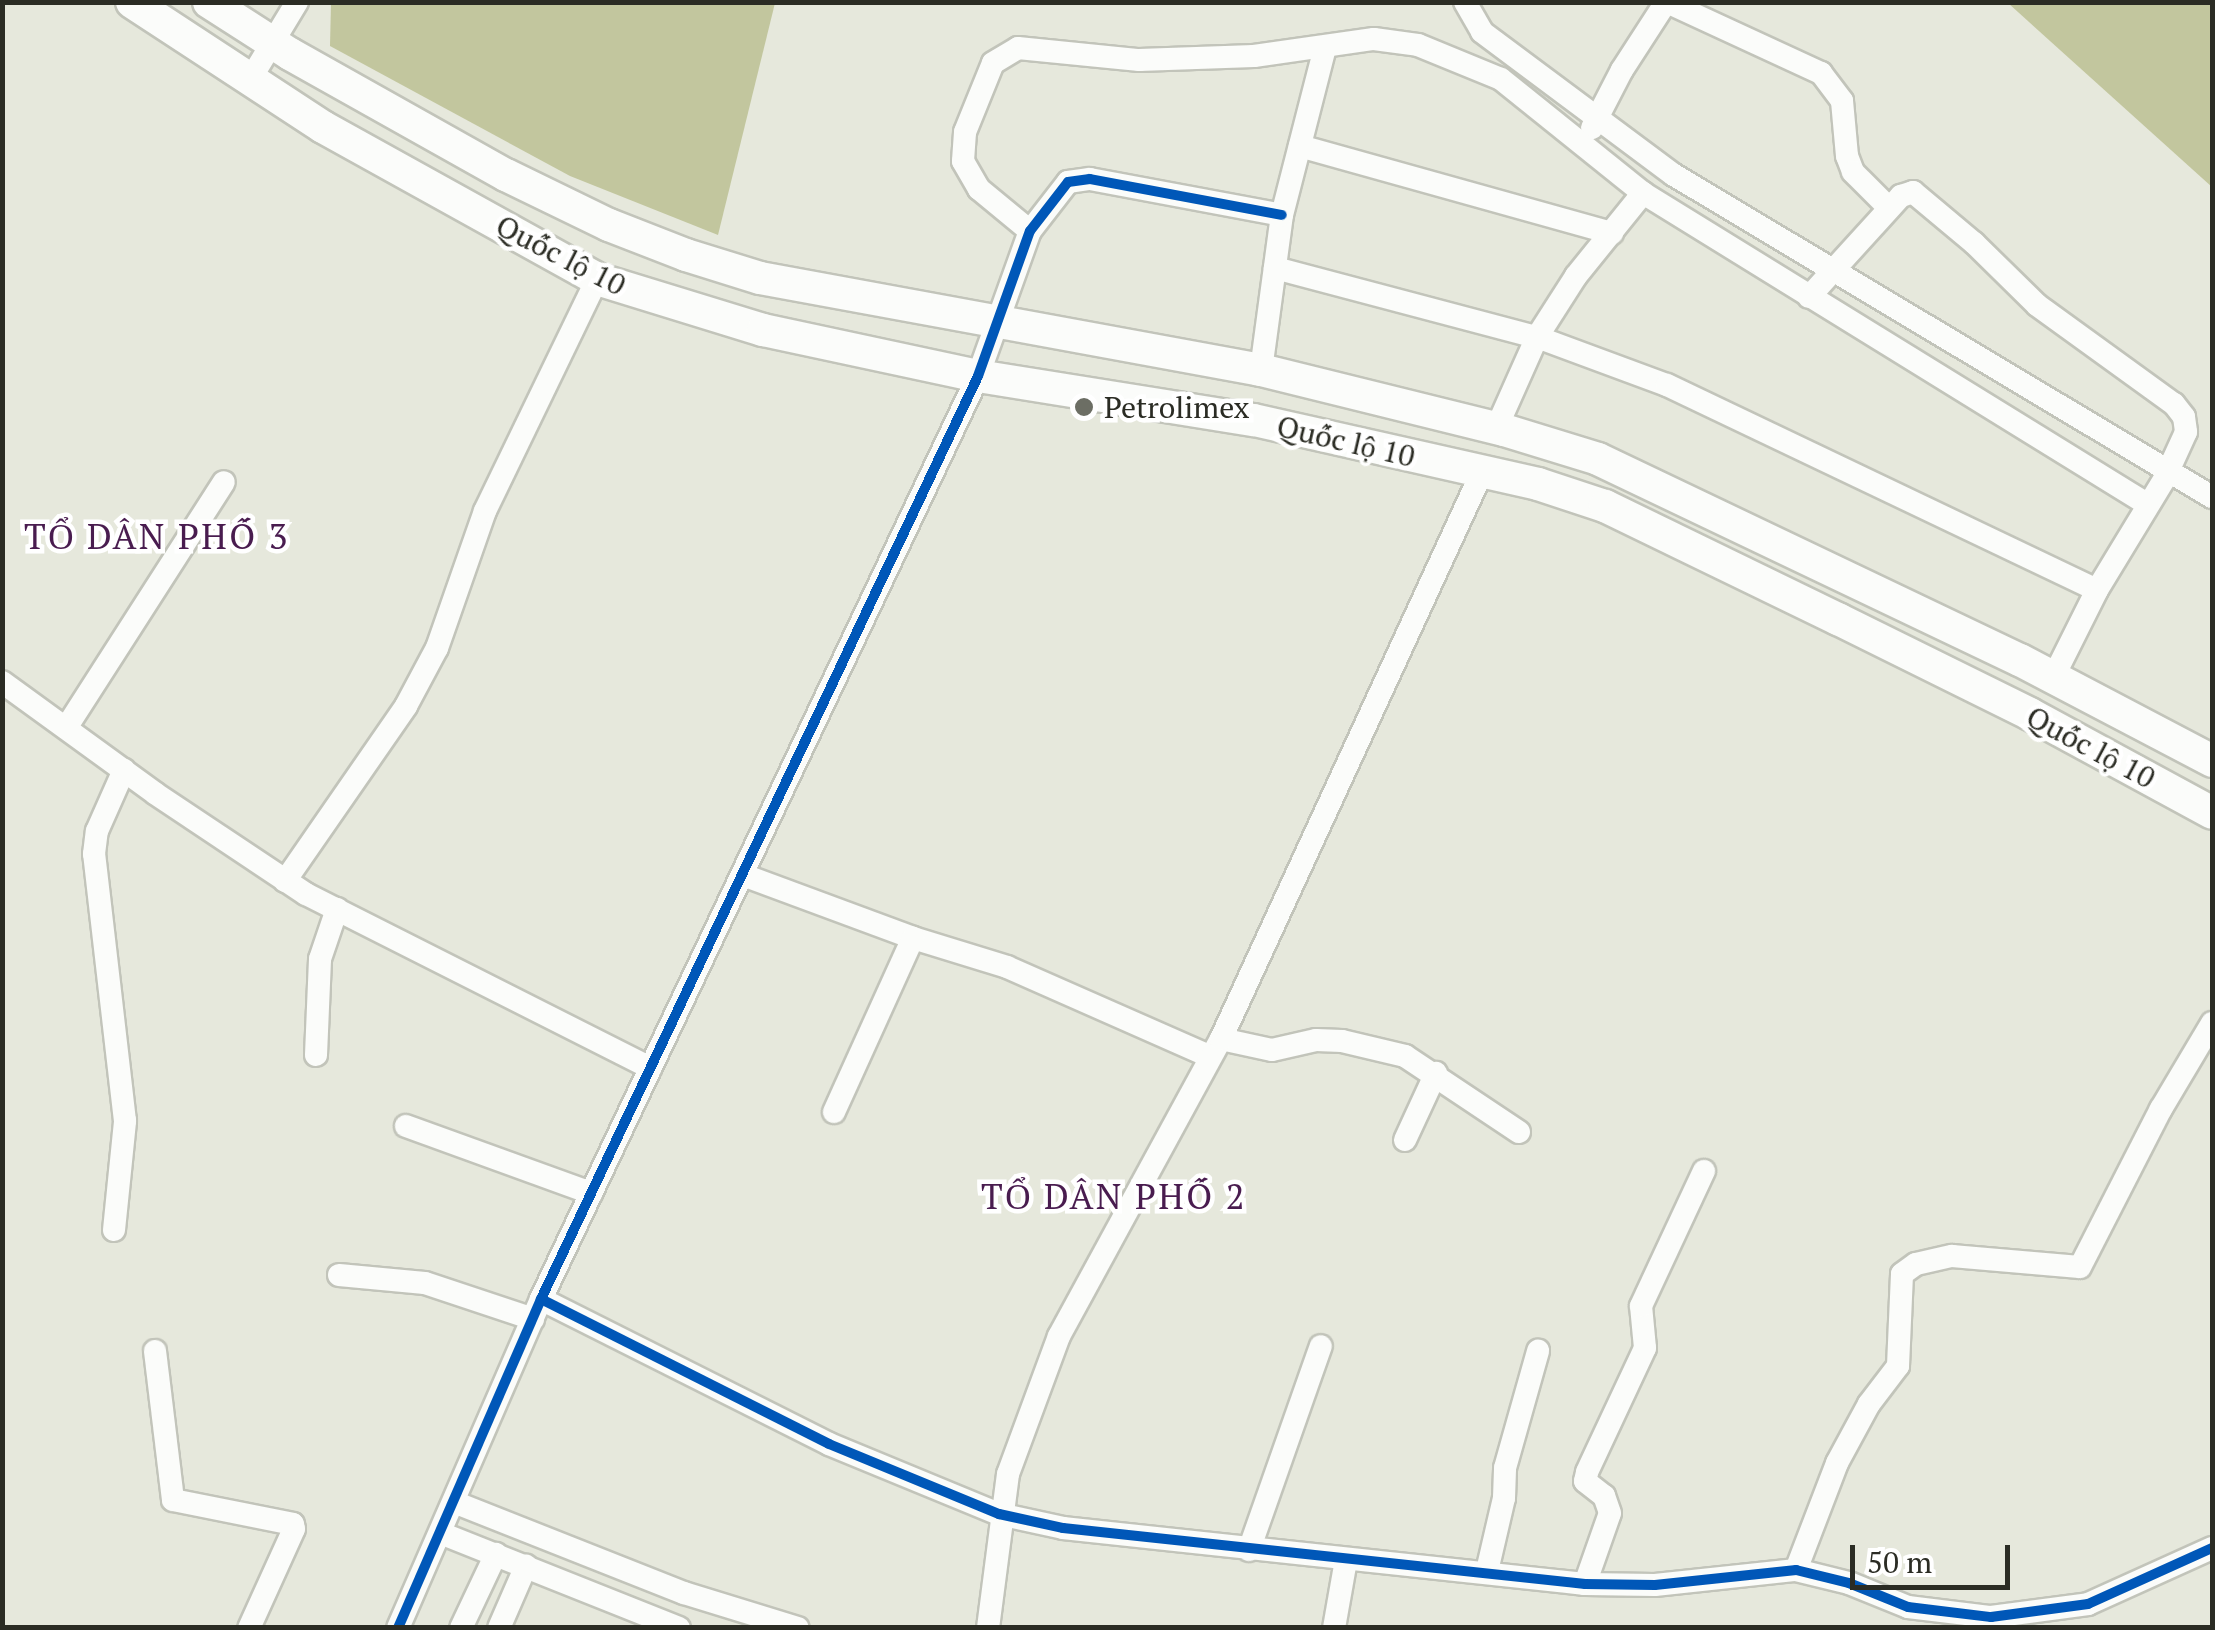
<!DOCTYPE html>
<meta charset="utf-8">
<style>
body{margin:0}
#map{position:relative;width:2215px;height:1630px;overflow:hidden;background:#e6e8dc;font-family:"PT Serif",serif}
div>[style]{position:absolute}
.forest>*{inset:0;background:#c2c69e}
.roads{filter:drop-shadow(2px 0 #c2c4ba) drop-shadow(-2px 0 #c2c4ba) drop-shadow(0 2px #c2c4ba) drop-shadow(0 -2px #c2c4ba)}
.minor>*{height:22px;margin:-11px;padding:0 11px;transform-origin:11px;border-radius:11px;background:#fbfcfa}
.highway>*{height:32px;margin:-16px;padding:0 16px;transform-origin:16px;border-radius:16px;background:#fbfcfa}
.cycleway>*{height:10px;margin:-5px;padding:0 5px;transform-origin:5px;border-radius:5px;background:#0057b8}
.dots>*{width:28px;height:28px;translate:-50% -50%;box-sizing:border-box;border:5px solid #fff;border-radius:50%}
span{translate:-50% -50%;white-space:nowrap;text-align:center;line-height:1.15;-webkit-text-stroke:9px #fff;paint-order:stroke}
.street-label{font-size:30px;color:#2b2c24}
.poi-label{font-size:30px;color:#2b2c24}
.left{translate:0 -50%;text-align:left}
.quarter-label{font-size:35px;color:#491c4f;letter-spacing:2.5px}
.frame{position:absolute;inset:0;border:5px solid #2b2c24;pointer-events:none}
.scale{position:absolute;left:1850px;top:1545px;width:160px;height:45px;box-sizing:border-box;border:5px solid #2b2c24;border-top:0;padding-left:12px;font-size:30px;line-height:35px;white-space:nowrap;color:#2b2c24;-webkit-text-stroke:8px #fff;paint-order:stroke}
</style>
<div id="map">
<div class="forest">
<div style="clip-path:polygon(331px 3px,775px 3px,718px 235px,570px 176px,330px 46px)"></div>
<div style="clip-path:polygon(2008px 3px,2212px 3px,2212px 187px)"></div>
</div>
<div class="roads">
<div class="minor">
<div style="left:1465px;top:2px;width:34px;rotate:60deg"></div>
<div style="left:1482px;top:32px;width:239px;rotate:36.7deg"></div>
<div style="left:1674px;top:175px;width:627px;rotate:30.9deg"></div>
<div style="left:1667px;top:2px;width:170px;rotate:24.8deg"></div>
<div style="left:1821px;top:73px;width:35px;rotate:53deg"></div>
<div style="left:1842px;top:101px;width:55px;rotate:84.8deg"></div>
<div style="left:1847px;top:156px;width:17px;rotate:69deg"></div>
<div style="left:1853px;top:172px;width:51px;rotate:45deg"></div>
<div style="left:251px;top:78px;width:89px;rotate:-58.8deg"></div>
<div style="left:1592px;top:128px;width:65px;rotate:-62.7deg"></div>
<div style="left:1622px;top:70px;width:81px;rotate:-57.1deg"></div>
<div style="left:1300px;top:146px;width:324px;rotate:15.6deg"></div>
<div style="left:1030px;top:231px;width:66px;rotate:-140.5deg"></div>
<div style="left:979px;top:189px;width:32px;rotate:-120deg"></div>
<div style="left:963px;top:161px;width:29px;rotate:-86deg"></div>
<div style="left:965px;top:132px;width:74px;rotate:-67.9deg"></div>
<div style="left:993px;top:63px;width:29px;rotate:-31deg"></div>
<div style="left:1018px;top:48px;width:122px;rotate:5.7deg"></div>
<div style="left:1139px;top:60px;width:115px;rotate:-2deg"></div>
<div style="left:1254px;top:56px;width:121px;rotate:-8.1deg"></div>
<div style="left:1374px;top:39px;width:44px;rotate:7.8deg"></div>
<div style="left:1418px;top:45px;width:90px;rotate:22.3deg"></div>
<div style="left:1501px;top:79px;width:182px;rotate:38.8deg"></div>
<div style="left:1643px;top:193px;width:592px;rotate:31.68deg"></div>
<div style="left:1275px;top:268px;width:271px;rotate:14.8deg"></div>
<div style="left:1537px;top:337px;width:139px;rotate:20.3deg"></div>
<div style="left:1667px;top:385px;width:476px;rotate:25.5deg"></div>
<div style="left:1809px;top:297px;width:137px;rotate:-47.7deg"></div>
<div style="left:1901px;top:196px;width:13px;rotate:-18deg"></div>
<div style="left:1913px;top:192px;width:80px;rotate:39.9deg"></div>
<div style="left:1974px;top:243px;width:88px;rotate:44.5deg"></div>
<div style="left:2037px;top:305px;width:169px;rotate:35.9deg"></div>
<div style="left:2174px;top:404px;width:16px;rotate:52deg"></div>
<div style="left:2184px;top:417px;width:15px;rotate:82deg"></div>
<div style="left:2186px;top:432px;width:51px;rotate:114.5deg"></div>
<div style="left:2165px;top:478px;width:131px;rotate:121.3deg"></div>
<div style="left:2097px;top:590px;width:98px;rotate:116.6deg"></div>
<div style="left:1261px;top:370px;width:156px;rotate:-82.3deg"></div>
<div style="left:1282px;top:215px;width:173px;rotate:-75.6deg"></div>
<div style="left:1496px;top:429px;width:101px;rotate:-66deg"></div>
<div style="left:1537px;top:337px;width:72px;rotate:-57.4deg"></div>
<div style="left:1576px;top:276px;width:107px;rotate:-51.1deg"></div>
<div style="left:2px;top:682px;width:190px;rotate:36deg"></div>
<div style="left:156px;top:794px;width:180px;rotate:33.7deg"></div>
<div style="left:306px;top:894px;width:386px;rotate:26.8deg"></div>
<div style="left:66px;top:728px;width:292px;rotate:-57.3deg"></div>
<div style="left:743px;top:875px;width:181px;rotate:20.3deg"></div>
<div style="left:913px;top:938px;width:98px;rotate:17.1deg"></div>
<div style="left:1007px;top:967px;width:221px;rotate:23.8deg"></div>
<div style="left:285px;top:881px;width:213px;rotate:-55.3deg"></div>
<div style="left:406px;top:706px;width:66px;rotate:-61.9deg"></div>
<div style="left:437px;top:648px;width:145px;rotate:-70.7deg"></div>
<div style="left:485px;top:511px;width:258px;rotate:-64.2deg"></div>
<div style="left:1221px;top:1039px;width:52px;rotate:12.2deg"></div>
<div style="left:1272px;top:1050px;width:45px;rotate:-12.8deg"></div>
<div style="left:1316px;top:1040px;width:26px;rotate:2deg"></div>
<div style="left:1342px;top:1041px;width:65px;rotate:13.4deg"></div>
<div style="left:1405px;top:1056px;width:137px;rotate:33.7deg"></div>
<div style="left:316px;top:1055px;width:96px;rotate:-87.6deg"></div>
<div style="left:320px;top:959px;width:53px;rotate:-71.2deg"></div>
<div style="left:834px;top:1112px;width:191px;rotate:-65.6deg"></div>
<div style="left:406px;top:1126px;width:197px;rotate:19.9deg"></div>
<div style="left:1405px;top:1140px;width:74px;rotate:-65.2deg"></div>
<div style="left:114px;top:1230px;width:110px;rotate:-84.2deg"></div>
<div style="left:125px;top:1121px;width:269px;rotate:-96.6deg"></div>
<div style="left:94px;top:854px;width:23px;rotate:-83deg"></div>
<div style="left:97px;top:831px;width:67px;rotate:-66.1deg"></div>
<div style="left:339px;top:1275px;width:86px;rotate:5.3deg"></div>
<div style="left:425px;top:1283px;width:114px;rotate:18.4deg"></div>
<div style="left:541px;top:1299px;width:322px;rotate:26.7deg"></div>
<div style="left:829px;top:1444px;width:184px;rotate:22.4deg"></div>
<div style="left:999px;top:1514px;width:66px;rotate:12.3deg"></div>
<div style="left:1063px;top:1528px;width:525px;rotate:6.12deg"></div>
<div style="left:1585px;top:1584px;width:70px;rotate:0.8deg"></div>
<div style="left:1655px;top:1585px;width:142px;rotate:-6.1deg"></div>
<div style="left:1796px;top:1570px;width:55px;rotate:13.8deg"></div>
<div style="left:1849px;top:1583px;width:64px;rotate:22.1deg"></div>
<div style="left:1908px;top:1607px;width:84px;rotate:6.9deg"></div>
<div style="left:1991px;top:1617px;width:98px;rotate:-7.6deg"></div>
<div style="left:2088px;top:1604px;width:136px;rotate:-24.3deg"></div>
<div style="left:155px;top:1351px;width:150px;rotate:83.1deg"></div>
<div style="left:173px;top:1500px;width:122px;rotate:11.3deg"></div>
<div style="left:293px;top:1524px;width:5px;rotate:79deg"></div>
<div style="left:294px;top:1529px;width:109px;rotate:114.4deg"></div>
<div style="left:454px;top:1502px;width:247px;rotate:21.6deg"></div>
<div style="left:684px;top:1593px;width:119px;rotate:17.1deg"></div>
<div style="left:443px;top:1534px;width:254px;rotate:21.7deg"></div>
<div style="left:1249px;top:1550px;width:216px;rotate:-70.6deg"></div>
<div style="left:1796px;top:1570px;width:115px;rotate:-69deg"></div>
<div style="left:1837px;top:1463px;width:67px;rotate:-61.5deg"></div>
<div style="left:1869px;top:1404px;width:48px;rotate:-52.7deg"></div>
<div style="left:1898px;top:1366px;width:92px;rotate:-87.5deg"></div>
<div style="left:1902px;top:1274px;width:17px;rotate:-36deg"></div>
<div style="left:1916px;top:1264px;width:37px;rotate:-13deg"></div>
<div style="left:1952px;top:1256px;width:128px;rotate:4.9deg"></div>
<div style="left:2080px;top:1267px;width:178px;rotate:-62.9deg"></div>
<div style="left:2161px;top:1109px;width:100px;rotate:-59.3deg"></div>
<div style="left:1487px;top:1571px;width:75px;rotate:-76.9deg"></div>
<div style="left:1504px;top:1498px;width:30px;rotate:-88deg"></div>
<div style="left:1505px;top:1468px;width:122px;rotate:-74.2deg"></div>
<div style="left:1585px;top:1584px;width:75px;rotate:-70.6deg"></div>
<div style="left:1610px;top:1513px;width:18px;rotate:-109deg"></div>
<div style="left:1604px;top:1496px;width:24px;rotate:-142deg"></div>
<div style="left:1585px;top:1481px;width:9px;rotate:-77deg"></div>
<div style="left:1587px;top:1472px;width:137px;rotate:-64.9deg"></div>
<div style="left:1645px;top:1348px;width:42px;rotate:-95.4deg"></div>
<div style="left:1641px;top:1306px;width:149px;rotate:-65deg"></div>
<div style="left:398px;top:1628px;width:359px;rotate:-66.5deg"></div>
<div style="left:541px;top:1299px;width:1021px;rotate:-64.66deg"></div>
<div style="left:978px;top:376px;width:154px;rotate:-70.3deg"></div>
<div style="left:1030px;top:231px;width:62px;rotate:-52.2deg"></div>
<div style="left:1068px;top:182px;width:22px;rotate:-8deg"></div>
<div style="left:1090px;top:179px;width:195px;rotate:10.6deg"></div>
<div style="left:461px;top:1628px;width:82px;rotate:-64.7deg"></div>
<div style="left:499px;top:1628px;width:68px;rotate:-66.5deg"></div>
<div style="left:988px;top:1628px;width:155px;rotate:-82.6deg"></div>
<div style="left:1008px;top:1474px;width:147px;rotate:-69.7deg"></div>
<div style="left:1059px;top:1336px;width:338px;rotate:-61.4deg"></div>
<div style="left:1221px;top:1039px;width:624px;rotate:-65.28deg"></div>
<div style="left:1334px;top:1628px;width:69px;rotate:-80deg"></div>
</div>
<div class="highway">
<div style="left:132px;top:2px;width:228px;rotate:33.2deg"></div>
<div style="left:323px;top:127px;width:313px;rotate:29deg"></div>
<div style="left:597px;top:279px;width:174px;rotate:17.1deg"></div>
<div style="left:763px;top:330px;width:220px;rotate:12.1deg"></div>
<div style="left:978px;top:376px;width:279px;rotate:9.1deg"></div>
<div style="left:1254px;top:420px;width:291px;rotate:12.7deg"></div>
<div style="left:1538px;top:484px;width:71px;rotate:18.2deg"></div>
<div style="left:1605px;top:506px;width:259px;rotate:25.9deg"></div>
<div style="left:1838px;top:619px;width:214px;rotate:26.3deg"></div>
<div style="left:2030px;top:714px;width:207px;rotate:28.5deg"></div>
<div style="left:209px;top:2px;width:96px;rotate:32.7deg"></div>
<div style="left:290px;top:54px;width:248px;rotate:29.3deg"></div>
<div style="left:506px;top:175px;width:114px;rotate:25.9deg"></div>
<div style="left:609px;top:225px;width:83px;rotate:21.3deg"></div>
<div style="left:686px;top:255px;width:77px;rotate:17.3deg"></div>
<div style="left:760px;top:278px;width:509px;rotate:10.41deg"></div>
<div style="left:1261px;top:370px;width:250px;rotate:13.9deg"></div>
<div style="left:1504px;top:430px;width:98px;rotate:17.1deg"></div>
<div style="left:1598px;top:459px;width:467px;rotate:25.5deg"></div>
<div style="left:2020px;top:660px;width:217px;rotate:27.7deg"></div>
</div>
</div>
<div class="cycleway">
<div style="left:541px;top:1299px;width:322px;rotate:26.7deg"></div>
<div style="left:829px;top:1444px;width:184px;rotate:22.4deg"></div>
<div style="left:999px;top:1514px;width:66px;rotate:12.3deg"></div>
<div style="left:1063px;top:1528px;width:525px;rotate:6.12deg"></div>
<div style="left:1585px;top:1584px;width:70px;rotate:0.8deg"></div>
<div style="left:1655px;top:1585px;width:142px;rotate:-6.1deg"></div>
<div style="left:1796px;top:1570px;width:55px;rotate:13.8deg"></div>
<div style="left:1849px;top:1583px;width:64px;rotate:22.1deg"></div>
<div style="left:1908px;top:1607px;width:84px;rotate:6.9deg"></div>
<div style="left:1991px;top:1617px;width:98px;rotate:-7.6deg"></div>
<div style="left:2088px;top:1604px;width:136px;rotate:-24.3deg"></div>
<div style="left:398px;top:1628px;width:359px;rotate:-66.5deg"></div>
<div style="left:541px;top:1299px;width:1021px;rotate:-64.66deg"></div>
<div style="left:978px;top:376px;width:154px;rotate:-70.3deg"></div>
<div style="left:1030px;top:231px;width:62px;rotate:-52.2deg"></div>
<div style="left:1068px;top:182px;width:22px;rotate:-8deg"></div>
<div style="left:1090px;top:179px;width:195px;rotate:10.6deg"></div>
</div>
<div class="dots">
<div style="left:1084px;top:407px;background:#6c6e64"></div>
</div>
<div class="street-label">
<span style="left:561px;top:255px;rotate:27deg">Quốc lộ 10</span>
<span style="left:1346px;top:441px;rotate:13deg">Quốc lộ 10</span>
<span style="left:2091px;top:747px;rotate:28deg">Quốc lộ 10</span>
</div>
<div class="poi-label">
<span class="left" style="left:1104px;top:407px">Petrolimex</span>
</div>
<div class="quarter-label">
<span style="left:157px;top:536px">TỔ DÂN PHỐ 3</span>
<span style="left:1114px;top:1196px">TỔ DÂN PHỐ 2</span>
</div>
<div class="frame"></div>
<div class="scale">50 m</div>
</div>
